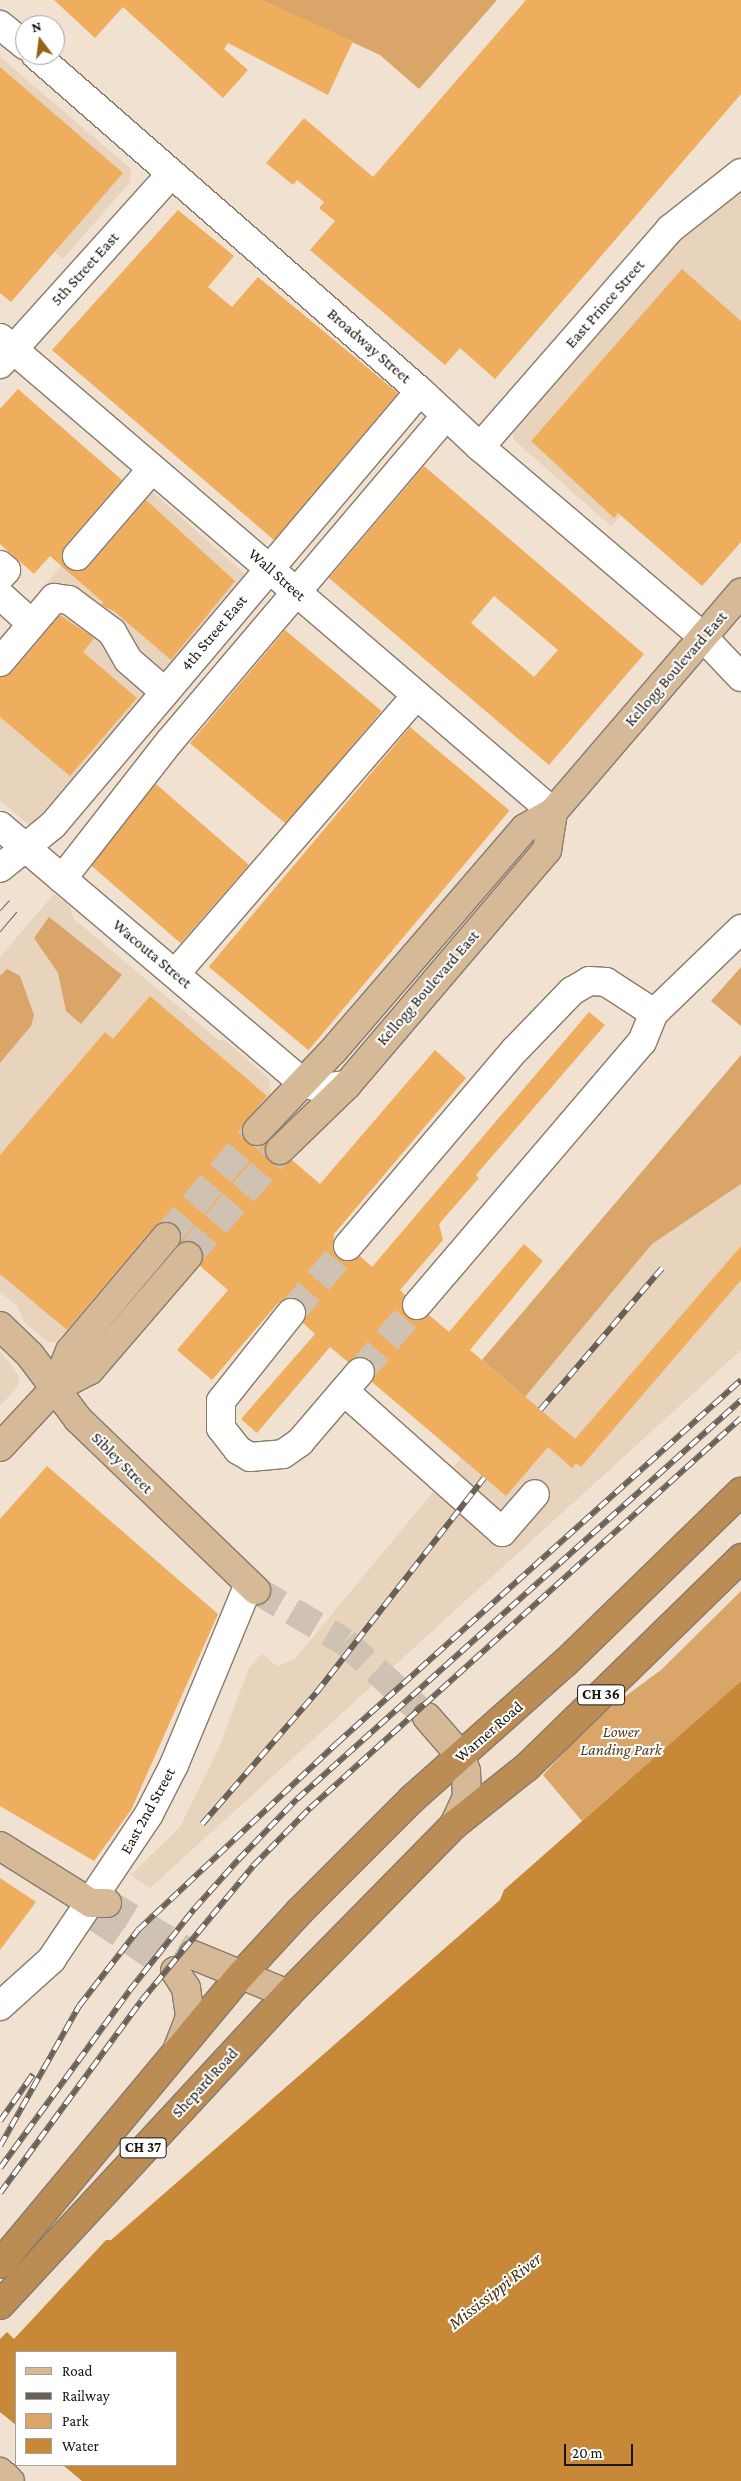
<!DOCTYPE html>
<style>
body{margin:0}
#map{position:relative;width:741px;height:2481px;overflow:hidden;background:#f0e1d0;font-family:"Crimson Pro",serif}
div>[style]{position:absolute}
.built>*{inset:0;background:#e8d3bc}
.green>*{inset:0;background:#d9a568}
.water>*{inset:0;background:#c78937}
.pier>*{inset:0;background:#f0e1d0}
.building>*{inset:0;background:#eeae5e;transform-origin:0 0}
.minor-tunnel>*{height:28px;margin-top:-14px;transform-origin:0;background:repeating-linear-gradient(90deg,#d0c2b3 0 28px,transparent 0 42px)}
.major-tunnel>*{height:28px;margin-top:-14px;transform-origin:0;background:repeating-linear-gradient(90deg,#d0c2b3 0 28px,transparent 0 42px)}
.roads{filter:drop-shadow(1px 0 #897b6c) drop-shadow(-1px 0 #897b6c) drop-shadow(0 1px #897b6c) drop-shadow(0 -1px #897b6c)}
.minor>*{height:28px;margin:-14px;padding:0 14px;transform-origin:14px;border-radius:14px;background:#fff}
.major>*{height:28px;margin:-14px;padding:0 14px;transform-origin:14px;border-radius:14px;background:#d6ba98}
.highway>*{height:28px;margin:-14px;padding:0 14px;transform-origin:14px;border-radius:14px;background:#bb8c53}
.tram>*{height:1px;margin:-0.5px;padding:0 0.5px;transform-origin:0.5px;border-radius:0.5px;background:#696056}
.rail>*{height:5.5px;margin-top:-2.75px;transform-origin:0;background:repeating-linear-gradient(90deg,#fff 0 11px,#696056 0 22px);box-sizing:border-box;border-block:1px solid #696056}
span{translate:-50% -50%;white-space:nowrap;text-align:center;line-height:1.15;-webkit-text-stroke:4px #fff;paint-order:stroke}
.shield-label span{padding:1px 4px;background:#fff;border:1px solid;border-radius:4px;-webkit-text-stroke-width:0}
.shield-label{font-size:15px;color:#19140e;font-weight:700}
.street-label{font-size:16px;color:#19140e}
.park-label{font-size:16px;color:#563b1a;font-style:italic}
.water-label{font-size:18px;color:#482e0b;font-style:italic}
.legend{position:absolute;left:15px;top:2351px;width:162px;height:115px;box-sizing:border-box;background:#fff;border:1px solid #a3a19f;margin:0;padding:6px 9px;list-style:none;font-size:15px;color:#19140e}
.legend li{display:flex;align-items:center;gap:10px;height:25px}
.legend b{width:25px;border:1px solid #a3a19f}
.north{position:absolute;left:15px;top:15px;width:50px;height:50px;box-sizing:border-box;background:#fff;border:1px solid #a3a19f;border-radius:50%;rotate:345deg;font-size:14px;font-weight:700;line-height:20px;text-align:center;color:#19140e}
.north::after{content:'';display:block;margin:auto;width:18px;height:22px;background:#966217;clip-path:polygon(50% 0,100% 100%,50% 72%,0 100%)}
.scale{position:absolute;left:564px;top:2444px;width:69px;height:22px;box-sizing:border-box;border:2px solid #19140e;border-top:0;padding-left:6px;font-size:15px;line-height:18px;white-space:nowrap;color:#19140e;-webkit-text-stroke:4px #fff;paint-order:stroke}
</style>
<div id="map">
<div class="built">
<div style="clip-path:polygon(0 57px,131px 169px,130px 182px,63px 259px,0 204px)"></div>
<div style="clip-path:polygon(741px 190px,741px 384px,611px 526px,513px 439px,515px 424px,682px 234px)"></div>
<div style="clip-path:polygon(137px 478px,247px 576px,44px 820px,28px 824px,0 800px,0 637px)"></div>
<div style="clip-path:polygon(54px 894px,69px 905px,74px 919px,218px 1040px,225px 1040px,269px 1079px,271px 1094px,56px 1342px,48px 1342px,24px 1322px,17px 1306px,0 1292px,0 957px)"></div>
<div style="clip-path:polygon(741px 1184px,741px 1350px,150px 1888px,131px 1875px,180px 1827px,219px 1748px,249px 1668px,262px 1654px,277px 1666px,295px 1659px,461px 1458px,519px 1392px,525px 1397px,652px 1244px)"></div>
<div style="clip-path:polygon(0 1351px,19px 1376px,18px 1386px,0 1406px)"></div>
</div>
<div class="green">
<div style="clip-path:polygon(261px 0,497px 0,419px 89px,380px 55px)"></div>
<div style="clip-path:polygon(49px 917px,122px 975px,81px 1024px,66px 1011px,58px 973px,34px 938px)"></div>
<div style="clip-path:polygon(741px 967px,741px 1026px,711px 1001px)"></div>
<div style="clip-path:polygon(7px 969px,20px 976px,34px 1015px,31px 1026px,0 1063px,0 976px)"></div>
<div style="clip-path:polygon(741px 1055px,741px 1184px,652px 1244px,525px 1397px,482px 1360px)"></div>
<div style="clip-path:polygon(741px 1591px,741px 1681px,582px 1821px,543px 1775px,596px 1718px,661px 1670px)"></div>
</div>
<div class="water">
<div style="clip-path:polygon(evenodd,741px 1681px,741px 2481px,0 2481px,0 2339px,7px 2332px,14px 2339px,106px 2240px,111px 2240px,500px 1900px,504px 1890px,741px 1681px,16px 2352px,176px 2352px,176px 2465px,16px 2465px,16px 2352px)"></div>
</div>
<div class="pier">
<div style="clip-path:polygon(0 2412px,16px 2425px,16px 2465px,63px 2465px,82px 2481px,0 2481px)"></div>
</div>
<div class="building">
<div style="clip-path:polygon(54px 0,261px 0,353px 41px,328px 95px,228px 43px,224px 49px,248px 70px,223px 98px,123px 7px,95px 38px)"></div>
<div style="clip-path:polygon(526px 0,741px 0,741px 94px,495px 379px,460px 348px,445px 365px,310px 250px,335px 221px,319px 208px,324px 202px,297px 180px,293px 185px,266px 163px,304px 118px,373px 177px)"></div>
<div style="clip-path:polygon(0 67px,123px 173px,11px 302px,0 293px)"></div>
<div style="clip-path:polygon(178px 210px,234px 256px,208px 287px,232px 307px,258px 277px,398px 393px,274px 540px,52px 350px)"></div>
<div style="clip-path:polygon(682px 269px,741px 321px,741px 542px,702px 586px,618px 513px,614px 518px,531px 441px)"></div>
<div style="clip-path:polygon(18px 389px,122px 480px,65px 546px,62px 554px,66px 567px,75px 571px,88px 567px,146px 500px,235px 581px,171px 660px,115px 612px,100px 604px,104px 603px,50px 556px,34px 574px,0 544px,0 409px)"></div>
<div style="clip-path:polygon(evenodd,424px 466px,644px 654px,549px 765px,329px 578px,424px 466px,494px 596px,558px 650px,534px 677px,471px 623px,494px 596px)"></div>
<div style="clip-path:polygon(60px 615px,94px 638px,83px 652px,137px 698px,70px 776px,0 717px,0 677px,12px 672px)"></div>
<div style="left:285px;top:630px;width:126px;height:148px;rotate:40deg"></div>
<div style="left:410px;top:727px;width:130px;height:313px;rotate:40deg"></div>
<div style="left:156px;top:784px;width:123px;height:104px;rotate:41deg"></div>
<div style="clip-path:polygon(150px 996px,267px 1096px,242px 1127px,246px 1142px,254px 1146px,267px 1143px,265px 1153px,269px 1161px,283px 1165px,292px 1160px,320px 1184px,435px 1050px,466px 1078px,334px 1234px,333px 1251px,338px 1258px,346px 1261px,360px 1256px,372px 1267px,589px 1012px,605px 1025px,476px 1175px,479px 1178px,439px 1224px,443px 1240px,400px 1290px,405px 1295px,402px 1303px,407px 1317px,415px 1320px,429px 1315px,449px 1332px,524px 1244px,543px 1261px,470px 1350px,575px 1439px,741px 1246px,741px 1280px,581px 1467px,576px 1463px,572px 1468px,548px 1447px,506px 1496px,372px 1382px,375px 1374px,370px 1360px,362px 1357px,348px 1362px,330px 1347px,257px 1433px,241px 1419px,315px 1334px,303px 1323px,306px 1315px,300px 1301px,293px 1298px,279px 1302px,212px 1380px,177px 1350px,228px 1290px,200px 1266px,203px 1258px,199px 1245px,190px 1241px,180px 1243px,181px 1232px,176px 1225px,161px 1222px,154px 1227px,67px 1330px,0 1274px,0 1155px,105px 1032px,113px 1039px)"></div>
<div style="clip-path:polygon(47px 1466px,218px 1614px,131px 1810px,94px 1861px,0 1806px,0 1519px)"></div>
<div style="clip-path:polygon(0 1878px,36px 1902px,0 1950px)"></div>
</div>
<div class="minor-tunnel">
<div style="left:291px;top:1313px;width:88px;rotate:-49.6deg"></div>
<div style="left:360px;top:1372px;width:88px;rotate:-49.6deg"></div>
</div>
<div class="major-tunnel">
<div style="left:166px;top:1237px;width:140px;rotate:-49.4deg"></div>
<div style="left:188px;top:1256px;width:140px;rotate:-49deg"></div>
<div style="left:256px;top:1590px;width:103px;rotate:30.3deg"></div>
<div style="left:345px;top:1642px;width:111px;rotate:42.4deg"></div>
<div style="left:107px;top:1903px;width:100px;rotate:31.2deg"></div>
<div style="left:97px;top:1918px;width:94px;rotate:34.2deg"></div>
</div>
<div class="roads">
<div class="minor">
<div style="left:0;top:25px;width:32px;rotate:39deg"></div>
<div style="left:36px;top:55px;width:510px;rotate:41.19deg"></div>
<div style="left:420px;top:391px;width:82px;rotate:43deg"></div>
<div style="left:480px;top:447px;width:293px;rotate:40.4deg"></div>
<div style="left:703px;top:637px;width:55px;rotate:46.5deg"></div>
<div style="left:0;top:338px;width:728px;rotate:40.6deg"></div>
<div style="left:0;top:364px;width:256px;rotate:-48deg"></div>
<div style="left:480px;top:447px;width:289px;rotate:-48.9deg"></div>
<div style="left:670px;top:229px;width:90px;rotate:-38.3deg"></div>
<div style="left:77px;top:556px;width:115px;rotate:-49.2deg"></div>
<div style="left:0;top:565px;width:8px;rotate:40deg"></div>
<div style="left:6px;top:570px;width:9px;rotate:131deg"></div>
<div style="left:0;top:595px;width:43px;rotate:42.2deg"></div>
<div style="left:0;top:662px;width:84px;rotate:-49.8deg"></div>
<div style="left:54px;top:598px;width:15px;rotate:8deg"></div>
<div style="left:69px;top:600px;width:54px;rotate:36.7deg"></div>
<div style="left:112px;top:632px;width:32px;rotate:60deg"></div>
<div style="left:128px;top:660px;width:49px;rotate:40.9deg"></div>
<div style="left:0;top:826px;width:397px;rotate:40.3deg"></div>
<div style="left:303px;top:1083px;width:20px;rotate:15deg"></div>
<div style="left:322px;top:1088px;width:25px;rotate:-7deg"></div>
<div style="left:0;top:868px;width:68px;rotate:-39.1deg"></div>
<div style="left:53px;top:825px;width:568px;rotate:-49.78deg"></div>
<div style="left:62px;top:879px;width:175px;rotate:-52deg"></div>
<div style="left:170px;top:741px;width:427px;rotate:-49.7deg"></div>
<div style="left:175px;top:974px;width:369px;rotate:-49.1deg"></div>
<div style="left:348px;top:1246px;width:257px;rotate:-49.6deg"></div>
<div style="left:515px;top:1050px;width:82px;rotate:-46deg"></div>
<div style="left:572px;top:991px;width:20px;rotate:-30deg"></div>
<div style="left:589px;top:981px;width:17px;rotate:3deg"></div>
<div style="left:606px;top:982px;width:57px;rotate:32.9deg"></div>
<div style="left:417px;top:1305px;width:346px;rotate:-49.5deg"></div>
<div style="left:642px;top:1042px;width:31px;rotate:-68deg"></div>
<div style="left:654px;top:1013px;width:121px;rotate:-44deg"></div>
<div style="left:291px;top:1313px;width:112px;rotate:128.5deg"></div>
<div style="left:221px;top:1401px;width:27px;rotate:90deg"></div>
<div style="left:221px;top:1428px;width:28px;rotate:52deg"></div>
<div style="left:238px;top:1450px;width:14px;rotate:30deg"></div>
<div style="left:250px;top:1457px;width:33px;rotate:-5deg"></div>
<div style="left:283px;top:1454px;width:21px;rotate:-35deg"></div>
<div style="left:300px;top:1442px;width:92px;rotate:-49.4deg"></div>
<div style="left:344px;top:1391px;width:212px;rotate:41.7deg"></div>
<div style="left:502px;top:1532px;width:50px;rotate:-49deg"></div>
<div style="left:0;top:2006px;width:69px;rotate:-42deg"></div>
<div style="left:51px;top:1960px;width:176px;rotate:-56.1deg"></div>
<div style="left:149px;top:1814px;width:55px;rotate:-63deg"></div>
<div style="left:174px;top:1765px;width:194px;rotate:-67.5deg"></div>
</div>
<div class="major">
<div style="left:257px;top:1131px;width:110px;rotate:-46.5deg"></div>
<div style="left:333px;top:1051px;width:294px;rotate:-49.3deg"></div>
<div style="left:525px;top:828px;width:32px;rotate:-30deg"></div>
<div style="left:553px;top:812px;width:289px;rotate:-49.4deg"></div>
<div style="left:280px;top:1150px;width:93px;rotate:-44.1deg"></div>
<div style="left:347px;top:1085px;width:309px;rotate:-49.6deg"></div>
<div style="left:547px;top:850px;width:38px;rotate:-81deg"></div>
<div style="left:0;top:1326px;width:42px;rotate:44deg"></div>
<div style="left:30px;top:1355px;width:80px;rotate:53.1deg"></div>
<div style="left:78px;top:1419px;width:247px;rotate:43.9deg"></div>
<div style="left:55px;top:1388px;width:40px;rotate:-68deg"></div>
<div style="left:70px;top:1351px;width:149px;rotate:-49.9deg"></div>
<div style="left:0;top:1447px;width:81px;rotate:-47deg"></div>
<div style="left:55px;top:1388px;width:39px;rotate:-27deg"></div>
<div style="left:90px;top:1370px;width:150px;rotate:-49.3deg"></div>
<div style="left:427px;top:1717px;width:52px;rotate:48.9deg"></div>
<div style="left:461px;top:1756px;width:16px;rotate:72deg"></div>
<div style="left:466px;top:1771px;width:26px;rotate:88deg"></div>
<div style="left:467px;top:1797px;width:31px;rotate:115deg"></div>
<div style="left:0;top:1846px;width:107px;rotate:32.1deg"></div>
<div style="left:91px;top:1903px;width:16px"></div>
<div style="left:193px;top:1955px;width:103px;rotate:22.3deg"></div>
<div style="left:175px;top:1971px;width:20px;rotate:57deg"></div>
<div style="left:186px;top:1988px;width:29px;rotate:82deg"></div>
<div style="left:190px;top:2017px;width:34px;rotate:111deg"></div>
<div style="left:0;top:2472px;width:13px;rotate:42deg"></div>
</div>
<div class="highway">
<div style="left:0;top:2264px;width:376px;rotate:-50.2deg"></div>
<div style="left:241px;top:1975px;width:87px;rotate:-47.3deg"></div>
<div style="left:300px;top:1911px;width:158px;rotate:-45deg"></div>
<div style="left:412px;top:1799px;width:206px;rotate:-41.7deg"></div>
<div style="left:566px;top:1662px;width:244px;rotate:-44.2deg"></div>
<div style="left:0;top:2305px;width:424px;rotate:-47.2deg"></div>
<div style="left:288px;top:1994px;width:237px;rotate:-45.5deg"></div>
<div style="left:454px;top:1825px;width:93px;rotate:-38.5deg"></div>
<div style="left:527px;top:1767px;width:299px;rotate:-44.3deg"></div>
</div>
</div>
<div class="tram">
<div style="left:0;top:910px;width:13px;rotate:-48deg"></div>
<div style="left:0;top:931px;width:25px;rotate:-50deg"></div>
</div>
<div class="rail">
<div style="left:540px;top:1410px;width:187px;rotate:-49.3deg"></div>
<div style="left:202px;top:1824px;width:174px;rotate:-49deg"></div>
<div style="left:316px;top:1693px;width:273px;rotate:-52deg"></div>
<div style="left:0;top:2121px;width:57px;rotate:-54.9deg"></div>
<div style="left:0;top:2146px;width:161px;rotate:-60.6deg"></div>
<div style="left:79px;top:2006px;width:96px;rotate:-52.2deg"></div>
<div style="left:138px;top:1930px;width:273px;rotate:-43.2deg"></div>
<div style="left:337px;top:1743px;width:543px;rotate:-41.94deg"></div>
<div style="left:0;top:2168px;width:219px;rotate:-53.9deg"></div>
<div style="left:129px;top:1991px;width:105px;rotate:-51.6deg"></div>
<div style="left:194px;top:1909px;width:66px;rotate:-48.1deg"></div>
<div style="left:238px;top:1860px;width:85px;rotate:-46deg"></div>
<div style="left:297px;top:1799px;width:597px;rotate:-41.94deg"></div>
<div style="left:0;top:2193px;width:238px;rotate:-53.7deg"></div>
<div style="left:141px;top:2001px;width:175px;rotate:-50.3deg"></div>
<div style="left:253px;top:1866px;width:81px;rotate:-45.5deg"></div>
<div style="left:310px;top:1808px;width:581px;rotate:-42.14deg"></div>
</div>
<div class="shield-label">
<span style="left:601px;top:1695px">CH 36</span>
<span style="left:143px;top:2148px">CH 37</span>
</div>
<div class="street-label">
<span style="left:85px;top:269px;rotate:-48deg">5th Street East</span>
<span style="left:605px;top:304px;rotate:-49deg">East Prince Street</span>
<span style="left:369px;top:346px;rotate:41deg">Broadway Street</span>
<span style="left:277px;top:575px;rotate:41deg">Wall Street</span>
<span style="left:214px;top:633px;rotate:-50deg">4th Street East</span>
<span style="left:676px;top:669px;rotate:-49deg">Kellogg Boulevard East</span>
<span style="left:152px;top:954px;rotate:40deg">Wacouta Street</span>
<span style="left:428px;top:988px;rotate:-49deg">Kellogg Boulevard East</span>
<span style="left:122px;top:1463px;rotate:45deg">Sibley Street</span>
<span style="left:489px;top:1732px;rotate:-41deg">Warner Road</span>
<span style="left:148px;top:1811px;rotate:-61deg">East 2nd Street</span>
<span style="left:205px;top:2083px;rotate:-47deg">Shepard Road</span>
</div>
<div class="park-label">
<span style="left:621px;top:1741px">Lower<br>Landing Park</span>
</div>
<div class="water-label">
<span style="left:495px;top:2291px;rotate:-38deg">Mississippi River</span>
</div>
<ul class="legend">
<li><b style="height:6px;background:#d6ba98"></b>Road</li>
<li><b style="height:6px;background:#696056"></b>Railway</li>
<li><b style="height:14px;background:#d9a568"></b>Park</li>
<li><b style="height:14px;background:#c78937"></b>Water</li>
</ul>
<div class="north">N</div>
<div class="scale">20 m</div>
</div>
